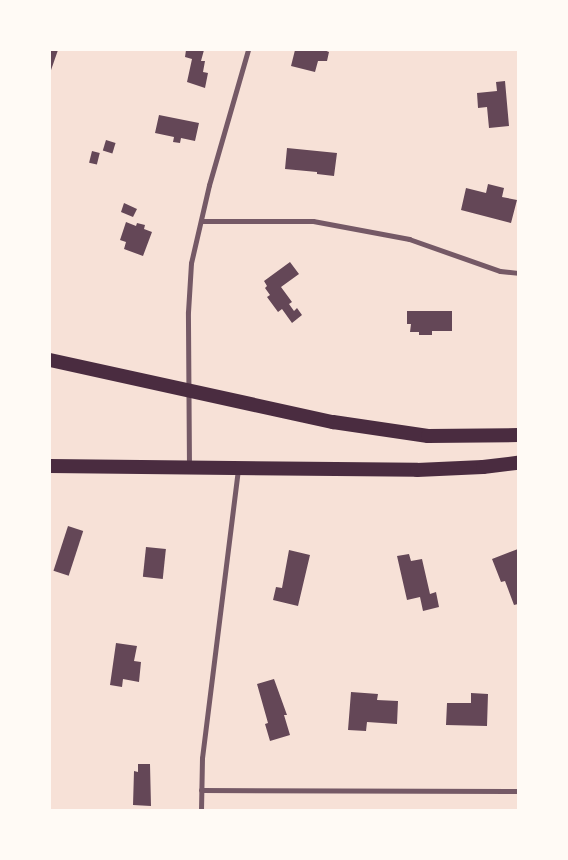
<!DOCTYPE html>
<style>
body{margin:0}
#map{position:relative;width:568px;height:860px;overflow:hidden;background:#f7e1d7;font-family:Mulish,sans-serif}
div>[style]{position:absolute}
.building>*{inset:0;background:#644757;transform-origin:0 0}
.minor>*{height:5px;margin:-2.5px;padding:0 2.5px;transform-origin:2.5px;border-radius:2.5px;background:#755966}
.trunk>*{height:14px;margin:-7px;padding:0 7px;transform-origin:7px;border-radius:7px;background:#4a2c40}
span{translate:-50% -50%;white-space:nowrap;text-align:center;line-height:1.15;-webkit-text-stroke:4.5px #fffaf5;paint-order:stroke}
.frame{position:absolute;inset:0;border:51px solid #fffaf5;pointer-events:none}
</style>
<div id="map">
<div class="building">
<div style="clip-path:polygon(50px 50px,58px 50px,50px 73px)"></div>
<div style="clip-path:polygon(186px 50px,204px 50px,201px 61px,205px 61px,203px 72px,208px 73px,205px 88px,187px 82px,192px 59px,185px 57px)"></div>
<div style="clip-path:polygon(295px 50px,324px 50px,329px 52px,327px 61px,318px 61px,315px 72px,291px 66px)"></div>
<div style="clip-path:polygon(505px 81px,509px 126px,489px 128px,487px 107px,478px 108px,477px 93px,497px 91px,496px 82px)"></div>
<div style="clip-path:polygon(159px 115px,199px 123px,195px 141px,181px 138px,180px 143px,173px 142px,174px 137px,155px 133px)"></div>
<div style="left:106px;top:140px;width:10px;height:11px;rotate:17deg"></div>
<div style="clip-path:polygon(287px 148px,337px 153px,334px 176px,317px 174px,317px 172px,285px 169px)"></div>
<div style="left:92px;top:151px;width:8px;height:12px;rotate:14deg"></div>
<div style="clip-path:polygon(488px 184px,504px 188px,502px 197px,517px 200px,511px 223px,461px 210px,466px 188px,486px 193px)"></div>
<div style="clip-path:polygon(124px 203px,137px 209px,133px 217px,121px 212px)"></div>
<div style="clip-path:polygon(126px 222px,136px 226px,137px 223px,145px 225px,144px 229px,152px 232px,143px 256px,124px 249px,126px 242px,120px 240px)"></div>
<div style="clip-path:polygon(290px 262px,299px 274px,281px 287px,292px 302px,289px 304px,294px 311px,297px 308px,302px 315px,292px 323px,282px 309px,278px 312px,267px 297px,270px 295px,265px 288px,267px 286px,264px 281px)"></div>
<div style="clip-path:polygon(407px 311px,452px 311px,452px 331px,432px 331px,432px 335px,419px 335px,419px 332px,410px 332px,411px 324px,407px 324px)"></div>
<div style="left:68px;top:526px;width:16px;height:47px;rotate:18deg"></div>
<div style="left:146px;top:547px;width:20px;height:30px;rotate:6deg"></div>
<div style="clip-path:polygon(518px 549px,518px 604px,514px 605px,505px 581px,501px 582px,492px 559px)"></div>
<div style="clip-path:polygon(289px 550px,310px 555px,298px 606px,273px 600px,276px 587px,282px 588px)"></div>
<div style="clip-path:polygon(409px 554px,411px 561px,422px 559px,430px 594px,436px 592px,439px 607px,423px 611px,420px 597px,407px 600px,397px 556px)"></div>
<div style="clip-path:polygon(116px 643px,137px 646px,134px 661px,141px 662px,139px 682px,123px 679px,122px 687px,110px 685px)"></div>
<div style="clip-path:polygon(274px 679px,287px 715px,284px 715px,290px 735px,270px 741px,265px 724px,268px 723px,257px 684px)"></div>
<div style="clip-path:polygon(351px 692px,378px 694px,377px 700px,398px 701px,397px 724px,367px 722px,366px 731px,348px 730px)"></div>
<div style="clip-path:polygon(471px 693px,488px 694px,487px 726px,446px 725px,447px 703px,471px 703px)"></div>
<div style="clip-path:polygon(138px 764px,150px 764px,151px 806px,133px 805px,134px 771px,138px 772px)"></div>
</div>
<div class="minor">
<div style="left:202px;top:221px;width:111px"></div>
<div style="left:313px;top:221px;width:98px;rotate:10.6deg"></div>
<div style="left:409px;top:239px;width:96px;rotate:19.4deg"></div>
<div style="left:500px;top:271px;width:18px;rotate:6deg"></div>
<div style="left:189px;top:467px;width:155px;rotate:-90.4deg"></div>
<div style="left:188px;top:312px;width:49px;rotate:-86.5deg"></div>
<div style="left:191px;top:263px;width:80px;rotate:-77deg"></div>
<div style="left:209px;top:185px;width:141px;rotate:-73.9deg"></div>
<div style="left:201px;top:790px;width:317px;rotate:0.2deg"></div>
<div style="left:201px;top:810px;width:52px;rotate:-88.9deg"></div>
<div style="left:202px;top:758px;width:290px;rotate:-82.9deg"></div>
</div>
<div class="trunk">
<div style="left:50px;top:360px;width:290px;rotate:12.4deg"></div>
<div style="left:333px;top:422px;width:96px;rotate:8.4deg"></div>
<div style="left:428px;top:436px;width:90px;rotate:-0.6deg"></div>
<div style="left:50px;top:466px;width:367px;rotate:0.6deg"></div>
<div style="left:417px;top:470px;width:66px;rotate:-2.6deg"></div>
<div style="left:483px;top:467px;width:35px;rotate:-7deg"></div>
</div>
<div class="frame"></div>
</div>
